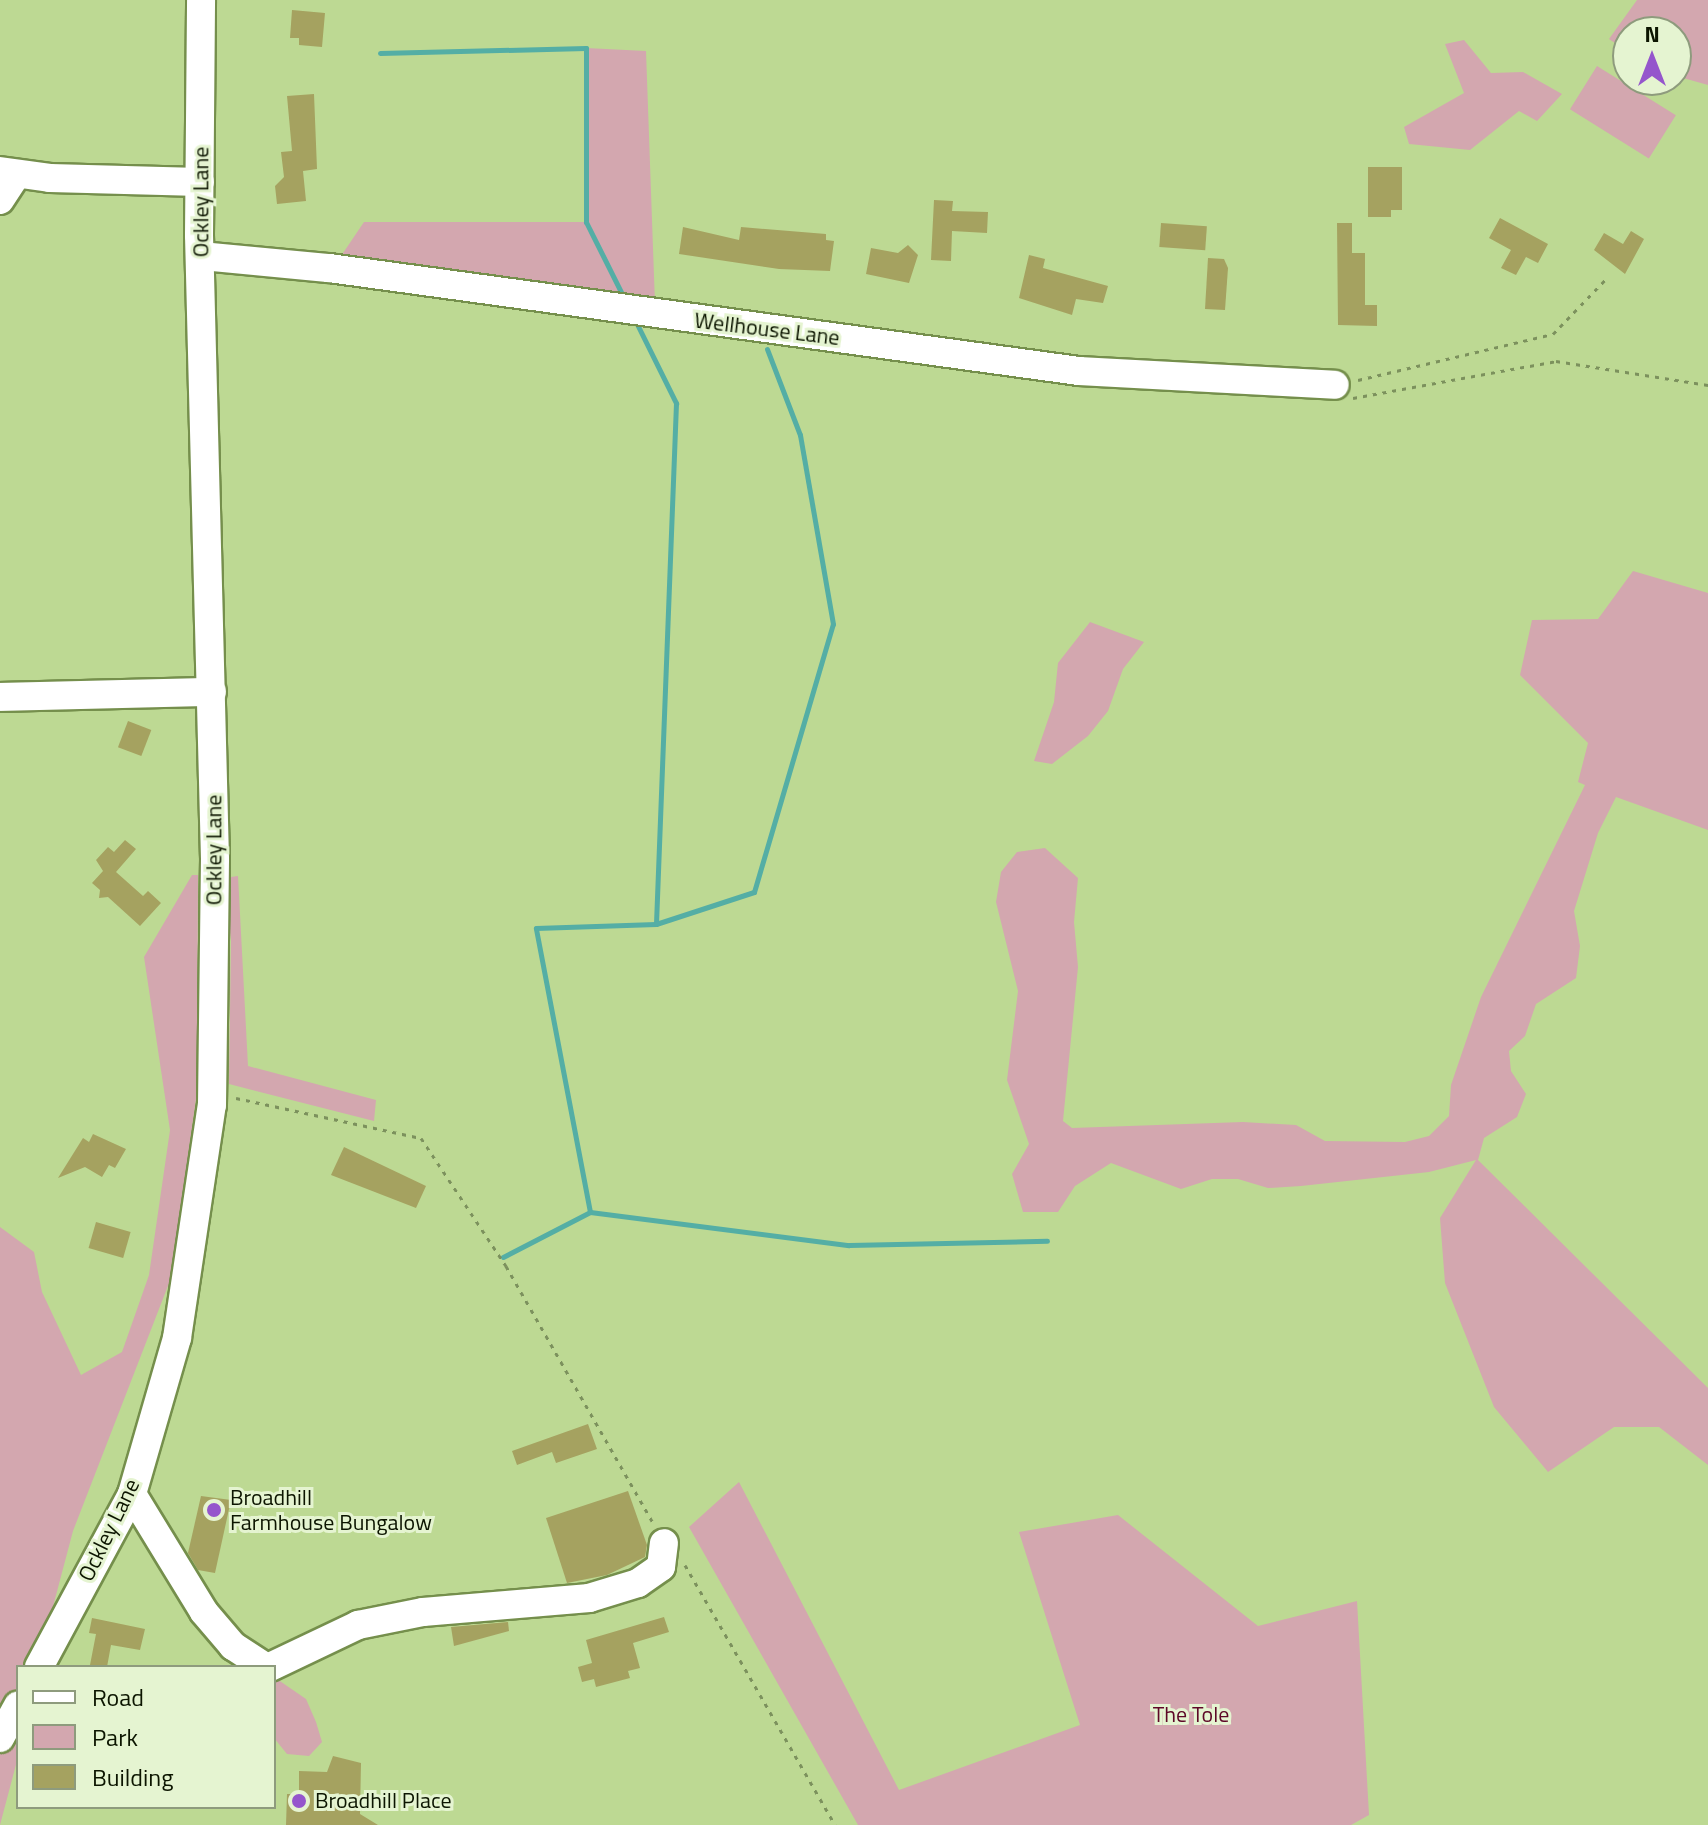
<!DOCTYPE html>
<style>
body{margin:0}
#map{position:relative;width:1708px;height:1825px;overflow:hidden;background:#bdd993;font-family:"Titillium Web",sans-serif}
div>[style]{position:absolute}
.green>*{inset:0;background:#d3a7af;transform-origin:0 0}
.stream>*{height:5px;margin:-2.5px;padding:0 2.5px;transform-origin:2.5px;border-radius:2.5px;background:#54aea5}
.building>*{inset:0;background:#a5a260;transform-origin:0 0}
.path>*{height:3px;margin-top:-1.5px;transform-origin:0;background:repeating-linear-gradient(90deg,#7c915d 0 4px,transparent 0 10px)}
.roads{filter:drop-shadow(2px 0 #758f4c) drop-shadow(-2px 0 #758f4c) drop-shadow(0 2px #758f4c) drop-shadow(0 -2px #758f4c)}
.minor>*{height:28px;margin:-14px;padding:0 14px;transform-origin:14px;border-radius:14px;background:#fff}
.dots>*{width:22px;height:22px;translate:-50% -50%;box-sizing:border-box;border:4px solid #e5f4d1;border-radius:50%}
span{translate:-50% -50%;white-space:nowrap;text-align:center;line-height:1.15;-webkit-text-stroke:6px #e5f4d1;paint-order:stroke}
.street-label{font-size:22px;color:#0c1500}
.poi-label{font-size:22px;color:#0c1500}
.left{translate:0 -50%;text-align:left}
.park-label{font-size:22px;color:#5d0727}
.legend{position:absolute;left:16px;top:1665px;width:260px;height:144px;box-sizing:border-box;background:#e5f4d1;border:2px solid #8e9b7d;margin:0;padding:10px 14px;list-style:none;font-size:24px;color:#0c1500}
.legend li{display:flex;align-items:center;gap:16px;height:40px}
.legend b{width:40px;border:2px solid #8e9b7d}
.north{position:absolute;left:1612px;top:16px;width:80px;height:80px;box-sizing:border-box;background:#e5f4d1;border:2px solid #8e9b7d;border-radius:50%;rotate:0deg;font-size:22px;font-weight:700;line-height:32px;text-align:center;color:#0c1500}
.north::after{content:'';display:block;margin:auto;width:28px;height:36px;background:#9556cc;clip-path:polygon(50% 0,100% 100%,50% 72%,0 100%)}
</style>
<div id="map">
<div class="green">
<div style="clip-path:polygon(1637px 0,1708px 0,1708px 85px,1676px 76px,1676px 32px,1628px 32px,1628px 52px,1609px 39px)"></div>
<div style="clip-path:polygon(1464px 40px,1491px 73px,1523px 72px,1562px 94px,1537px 121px,1519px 111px,1470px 150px,1409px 144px,1404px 127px,1464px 93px,1445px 44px)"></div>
<div style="clip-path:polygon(586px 48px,646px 51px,655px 304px,339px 259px,364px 222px,585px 222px)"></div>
<div style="left:1597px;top:66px;width:93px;height:51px;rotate:32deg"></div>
<div style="clip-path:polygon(1633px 571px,1708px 593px,1708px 830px,1616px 797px,1598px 833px,1574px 911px,1580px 946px,1576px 978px,1536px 1004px,1525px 1036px,1509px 1051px,1511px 1071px,1526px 1094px,1517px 1117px,1484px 1138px,1478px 1160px,1708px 1388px,1708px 1465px,1659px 1427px,1614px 1427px,1548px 1472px,1494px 1407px,1445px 1283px,1440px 1218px,1476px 1160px,1429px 1172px,1301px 1186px,1268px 1188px,1238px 1179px,1212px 1179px,1181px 1189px,1111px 1163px,1075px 1186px,1058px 1212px,1023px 1212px,1012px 1174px,1029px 1144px,1007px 1080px,1018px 991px,996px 902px,1001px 872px,1017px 852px,1045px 848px,1078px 878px,1074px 922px,1078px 967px,1063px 1121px,1072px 1128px,1243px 1122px,1296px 1125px,1325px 1141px,1405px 1142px,1429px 1136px,1449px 1116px,1451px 1085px,1481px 997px,1585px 785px,1578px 782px,1588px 743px,1520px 675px,1532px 620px,1598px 619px)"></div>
<div style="clip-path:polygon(1090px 622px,1144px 642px,1123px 669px,1108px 711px,1088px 736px,1052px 764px,1034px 761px,1054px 702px,1058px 663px)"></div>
<div style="clip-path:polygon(192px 875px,198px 875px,197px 1092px,171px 1278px,73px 1531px,37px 1667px,18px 1667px,18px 1757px,0 1825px,0 1227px,34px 1252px,42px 1292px,81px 1375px,122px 1352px,149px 1275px,170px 1130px,144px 957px)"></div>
<div style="clip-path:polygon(238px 876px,248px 1066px,376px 1100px,374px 1121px,229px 1084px,231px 940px,224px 878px)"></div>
<div style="clip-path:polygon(739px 1482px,899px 1790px,1080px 1725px,1019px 1532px,1118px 1515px,1258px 1626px,1357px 1601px,1369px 1815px,1351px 1825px,858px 1825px,689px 1527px)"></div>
<div style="clip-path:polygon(274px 1677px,306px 1699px,316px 1722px,322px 1742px,309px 1756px,287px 1754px,274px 1738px)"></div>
</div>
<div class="stream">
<div style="left:380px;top:53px;width:206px;rotate:-1.4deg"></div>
<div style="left:586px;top:48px;width:174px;rotate:90deg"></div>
<div style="left:586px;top:222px;width:87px;rotate:63.4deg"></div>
<div style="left:635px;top:320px;width:93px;rotate:63.7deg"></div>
<div style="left:676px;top:403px;width:521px;rotate:92.2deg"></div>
<div style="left:590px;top:1212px;width:289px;rotate:-100.8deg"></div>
<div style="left:536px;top:928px;width:120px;rotate:-1.9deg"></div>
<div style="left:656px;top:924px;width:103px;rotate:-18.1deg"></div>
<div style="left:754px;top:892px;width:279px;rotate:-73.6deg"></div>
<div style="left:833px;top:624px;width:192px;rotate:-99.9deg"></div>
<div style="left:800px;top:435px;width:92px;rotate:-111deg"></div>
<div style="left:503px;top:1257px;width:98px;rotate:-27.3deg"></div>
<div style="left:590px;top:1212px;width:261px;rotate:7.3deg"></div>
<div style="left:849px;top:1245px;width:198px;rotate:-1.2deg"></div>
</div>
<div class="building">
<div style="clip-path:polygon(292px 10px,325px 13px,322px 47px,299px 45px,299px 38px,290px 38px)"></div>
<div style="clip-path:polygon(314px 94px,317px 169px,303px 171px,306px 201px,277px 204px,275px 186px,284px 177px,281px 152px,292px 151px,287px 96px)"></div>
<div style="clip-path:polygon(1368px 167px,1402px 167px,1402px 210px,1391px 210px,1391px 217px,1368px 217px)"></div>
<div style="clip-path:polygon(934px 200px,953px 201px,952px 211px,988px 212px,987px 233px,952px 231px,951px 261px,931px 260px)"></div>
<div style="clip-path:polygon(1500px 218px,1548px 244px,1538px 263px,1526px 257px,1516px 275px,1501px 268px,1511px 250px,1489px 238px)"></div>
<div style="left:1161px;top:223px;width:46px;height:24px;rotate:4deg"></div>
<div style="clip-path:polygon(1337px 223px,1352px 223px,1352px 253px,1365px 253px,1365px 305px,1377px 305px,1377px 326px,1338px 325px)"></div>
<div style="clip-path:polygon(683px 227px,739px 240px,741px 227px,826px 234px,826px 240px,834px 241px,830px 271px,779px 269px,679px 254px)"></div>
<div style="clip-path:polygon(1631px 231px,1644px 239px,1625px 274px,1594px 250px,1604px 233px,1623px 244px)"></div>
<div style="clip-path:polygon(908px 245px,918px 255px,909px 283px,866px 274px,871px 248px,898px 253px)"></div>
<div style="clip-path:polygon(1029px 255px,1045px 259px,1043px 268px,1108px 286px,1103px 303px,1076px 299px,1072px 315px,1019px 298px)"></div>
<div style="clip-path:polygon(1208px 258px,1224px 259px,1228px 268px,1225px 310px,1205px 309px)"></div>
<div style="left:128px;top:721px;width:25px;height:28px;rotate:21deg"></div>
<div style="clip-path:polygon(125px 840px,136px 849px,116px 872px,143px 896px,148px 891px,161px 903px,140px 926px,108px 897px,99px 898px,100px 890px,92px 883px,103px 871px,96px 860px,108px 847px,114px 852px)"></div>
<div style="clip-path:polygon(93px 1134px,126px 1149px,115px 1168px,109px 1165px,102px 1177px,85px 1167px,58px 1178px,83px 1138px,89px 1142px)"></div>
<div style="clip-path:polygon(344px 1147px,426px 1186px,416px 1208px,331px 1175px)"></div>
<div style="left:96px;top:1222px;width:36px;height:27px;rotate:16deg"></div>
<div style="clip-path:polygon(588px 1424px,597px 1449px,556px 1463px,552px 1452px,517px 1465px,512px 1451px)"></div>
<div style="clip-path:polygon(628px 1491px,647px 1545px,645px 1557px,607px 1575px,567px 1583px,546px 1518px)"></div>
<div style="clip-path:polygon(201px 1496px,231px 1500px,215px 1573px,198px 1570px,188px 1553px)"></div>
<div style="clip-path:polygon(664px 1617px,669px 1632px,633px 1643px,640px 1668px,628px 1671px,630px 1678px,596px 1687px,594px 1679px,582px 1682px,578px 1667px,592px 1663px,586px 1640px)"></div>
<div style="clip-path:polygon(92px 1618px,145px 1629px,140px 1650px,111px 1645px,107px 1667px,90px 1665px,96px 1634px,89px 1633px)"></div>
<div style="clip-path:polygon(508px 1622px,509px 1631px,454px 1646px,451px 1627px)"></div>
<div style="clip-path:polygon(333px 1756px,361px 1763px,360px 1814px,378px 1825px,286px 1825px,287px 1794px,299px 1794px,299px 1771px,327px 1772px)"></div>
</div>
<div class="path">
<div style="left:1358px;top:380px;width:200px;rotate:-13.3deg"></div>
<div style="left:1553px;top:334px;width:75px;rotate:-46.1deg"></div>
<div style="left:1353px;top:398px;width:206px;rotate:-10.3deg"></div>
<div style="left:1556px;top:361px;width:154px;rotate:9deg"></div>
<div style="left:236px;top:1098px;width:189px;rotate:12.2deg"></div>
<div style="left:421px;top:1138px;width:154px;rotate:56.4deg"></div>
<div style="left:506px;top:1266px;width:297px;rotate:60.2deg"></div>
<div style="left:685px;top:1565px;width:300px;rotate:60deg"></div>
</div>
<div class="roads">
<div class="minor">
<div style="left:0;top:171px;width:50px;rotate:8deg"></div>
<div style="left:50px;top:178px;width:150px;rotate:1.5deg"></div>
<div style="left:0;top:200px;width:31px;rotate:-57deg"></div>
<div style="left:201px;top:256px;width:129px;rotate:5.4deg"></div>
<div style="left:329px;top:268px;width:757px;rotate:7.82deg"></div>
<div style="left:1079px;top:371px;width:256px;rotate:3.1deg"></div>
<div style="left:0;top:697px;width:212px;rotate:-1.4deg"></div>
<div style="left:132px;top:1494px;width:138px;rotate:58.6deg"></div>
<div style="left:204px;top:1612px;width:45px;rotate:49.5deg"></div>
<div style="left:233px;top:1646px;width:38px;rotate:33deg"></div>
<div style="left:39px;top:1667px;width:196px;rotate:-61.7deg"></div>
<div style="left:132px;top:1494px;width:162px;rotate:-73.9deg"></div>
<div style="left:177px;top:1338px;width:236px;rotate:-81.5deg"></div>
<div style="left:212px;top:1105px;width:246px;rotate:-89.3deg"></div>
<div style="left:215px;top:859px;width:624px;rotate:-91.47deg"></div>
<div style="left:199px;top:235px;width:235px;rotate:-89.5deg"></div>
<div style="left:270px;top:1667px;width:98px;rotate:-25.5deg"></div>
<div style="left:358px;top:1625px;width:66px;rotate:-11.3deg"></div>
<div style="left:423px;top:1612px;width:167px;rotate:-4.8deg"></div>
<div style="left:589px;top:1598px;width:51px;rotate:-17deg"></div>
<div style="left:638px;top:1583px;width:28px;rotate:-35deg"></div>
<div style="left:661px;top:1567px;width:24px;rotate:-83deg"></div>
<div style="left:0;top:1738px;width:37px;rotate:-61deg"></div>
</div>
</div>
<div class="dots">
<div style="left:214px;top:1510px;background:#9556cc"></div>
<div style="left:299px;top:1801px;background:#9556cc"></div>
</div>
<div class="street-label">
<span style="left:201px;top:202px;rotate:-90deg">Ockley Lane</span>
<span style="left:767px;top:329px;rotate:7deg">Wellhouse Lane</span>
<span style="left:214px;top:850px;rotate:-90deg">Ockley Lane</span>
<span style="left:109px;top:1530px;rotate:-64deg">Ockley Lane</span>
</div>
<div class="poi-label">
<span class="left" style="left:230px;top:1510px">Broadhill<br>Farmhouse Bungalow</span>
<span class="left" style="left:315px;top:1801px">Broadhill Place</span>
</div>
<div class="park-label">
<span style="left:1191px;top:1715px">The Tole</span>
</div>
<ul class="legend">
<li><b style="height:10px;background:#fff"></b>Road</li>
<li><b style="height:22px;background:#d3a7af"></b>Park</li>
<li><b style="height:22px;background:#a5a260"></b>Building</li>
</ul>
<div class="north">N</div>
</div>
